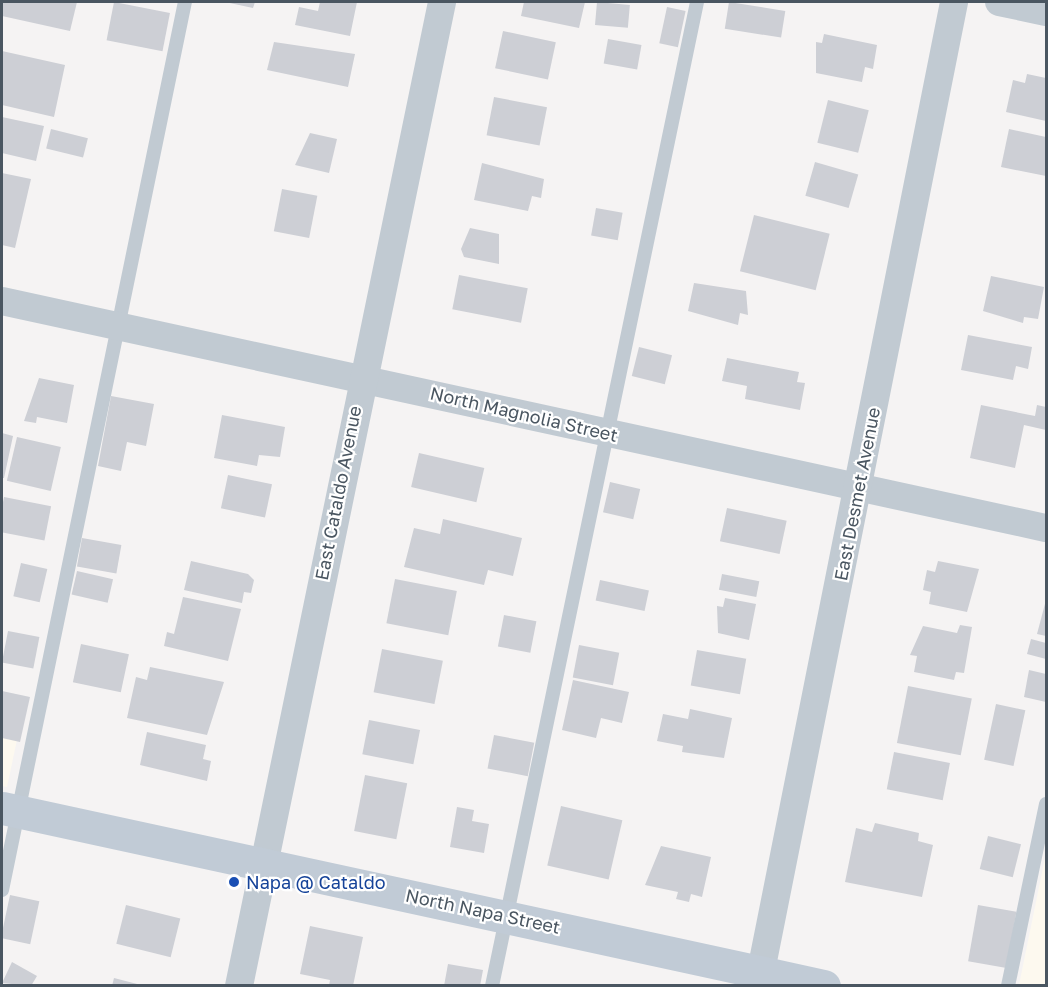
<!DOCTYPE html>
<style>
body{margin:0}
#map{position:relative;width:1048px;height:987px;overflow:hidden;background:#f5f3f3;font-family:"Golos Text",sans-serif}
div>[style]{position:absolute}
.commercial>*{inset:0;background:#fdf9ef}
.building>*{inset:0;background:#cdcfd5;transform-origin:0 0}
.service>*{height:14px;margin:-7px;padding:0 7px;transform-origin:7px;border-radius:7px;background:#c1cad2}
.minor>*{height:28px;margin:-14px;padding:0 14px;transform-origin:14px;border-radius:14px;background:#c1cad2}
.secondary>*{height:33px;margin:-16.5px;padding:0 16.5px;transform-origin:16.5px;border-radius:16.5px;background:#c1cbd6}
.dots>*{width:16px;height:16px;translate:-50% -50%;box-sizing:border-box;border:3px solid #fff;border-radius:50%}
span{translate:-50% -50%;white-space:nowrap;text-align:center;line-height:1.15;-webkit-text-stroke:4.5px #fff;paint-order:stroke}
.street-label{font-size:18px;color:#4a5661}
.transit-label{font-size:18px;color:#164399}
.left{translate:0 -50%;text-align:left}
.frame{position:absolute;inset:0;border:3px solid #4a5661;pointer-events:none}
</style>
<div id="map">
<div class="commercial">
<div style="clip-path:polygon(2px 697px,25px 702px,7px 787px,2px 786px)"></div>
<div style="clip-path:polygon(1046px 853px,1046px 985px,1019px 985px)"></div>
</div>
<div class="building">
<div style="clip-path:polygon(2px 2px,77px 2px,70px 31px,2px 16px)"></div>
<div style="left:114px;top:2px;width:57px;height:39px;rotate:11deg"></div>
<div style="clip-path:polygon(225px 2px,255px 2px,253px 8px)"></div>
<div style="clip-path:polygon(320px 2px,357px 2px,350px 36px,295px 25px,299px 7px,318px 11px)"></div>
<div style="clip-path:polygon(524px 2px,585px 2px,579px 28px,521px 16px)"></div>
<div style="left:597px;top:2px;width:33px;height:23px;rotate:5deg"></div>
<div style="left:729px;top:2px;width:57px;height:27px;rotate:9deg"></div>
<div style="left:667px;top:7px;width:19px;height:37px;rotate:12deg"></div>
<div style="left:503px;top:31px;width:54px;height:38px;rotate:12deg"></div>
<div style="clip-path:polygon(824px 34px,877px 45px,873px 69px,865px 67px,862px 82px,816px 73px,816px 42px,822px 43px)"></div>
<div style="left:608px;top:39px;width:34px;height:25px;rotate:10deg"></div>
<div style="clip-path:polygon(274px 42px,355px 54px,348px 87px,267px 70px)"></div>
<div style="clip-path:polygon(2px 51px,65px 65px,54px 117px,2px 105px)"></div>
<div style="clip-path:polygon(1027px 74px,1046px 78px,1046px 121px,1006px 112px,1013px 80px,1025px 83px)"></div>
<div style="left:494px;top:97px;width:54px;height:39px;rotate:11deg"></div>
<div style="left:828px;top:100px;width:42px;height:44px;rotate:14deg"></div>
<div style="clip-path:polygon(2px 117px,44px 126px,36px 161px,2px 153px)"></div>
<div style="left:51px;top:129px;width:38px;height:20px;rotate:14deg"></div>
<div style="clip-path:polygon(1009px 129px,1046px 137px,1046px 176px,1001px 167px)"></div>
<div style="clip-path:polygon(310px 133px,337px 139px,329px 173px,295px 165px)"></div>
<div style="left:815px;top:162px;width:45px;height:35px;rotate:16deg"></div>
<div style="clip-path:polygon(482px 163px,544px 179px,541px 198px,532px 196px,528px 211px,474px 200px)"></div>
<div style="clip-path:polygon(2px 173px,31px 179px,15px 248px,2px 245px)"></div>
<div style="left:282px;top:189px;width:36px;height:43px;rotate:11deg"></div>
<div style="left:596px;top:208px;width:27px;height:28px;rotate:10deg"></div>
<div style="left:754px;top:215px;width:78px;height:58px;rotate:14deg"></div>
<div style="clip-path:polygon(470px 228px,499px 234px,499px 264px,464px 257px,461px 249px)"></div>
<div style="left:459px;top:275px;width:70px;height:35px;rotate:11deg"></div>
<div style="clip-path:polygon(991px 276px,1044px 287px,1038px 319px,1024px 317px,1023px 323px,983px 311px)"></div>
<div style="clip-path:polygon(694px 283px,746px 291px,748px 315px,740px 313px,738px 325px,688px 311px)"></div>
<div style="clip-path:polygon(968px 335px,1032px 347px,1028px 369px,1016px 366px,1013px 380px,961px 370px)"></div>
<div style="left:639px;top:347px;width:34px;height:30px;rotate:14deg"></div>
<div style="clip-path:polygon(727px 358px,799px 372px,797px 382px,805px 383px,800px 410px,745px 399px,747px 386px,722px 381px)"></div>
<div style="clip-path:polygon(39px 378px,74px 385px,67px 423px,37px 417px,36px 423px,24px 421px)"></div>
<div style="clip-path:polygon(111px 396px,154px 404px,146px 446px,127px 442px,121px 471px,98px 466px)"></div>
<div style="clip-path:polygon(981px 405px,1035px 416px,1037px 405px,1046px 407px,1046px 430px,1024px 425px,1015px 468px,970px 458px)"></div>
<div style="clip-path:polygon(222px 415px,285px 427px,280px 457px,259px 455px,257px 466px,214px 458px)"></div>
<div style="clip-path:polygon(2px 433px,13px 436px,4px 478px,2px 478px)"></div>
<div style="left:17px;top:437px;width:45px;height:45px;rotate:13deg"></div>
<div style="left:419px;top:453px;width:67px;height:35px;rotate:13deg"></div>
<div style="left:228px;top:475px;width:45px;height:34px;rotate:12deg"></div>
<div style="left:610px;top:482px;width:31px;height:31px;rotate:13deg"></div>
<div style="left:4px;top:497px;width:48px;height:35px;rotate:11deg"></div>
<div style="left:727px;top:508px;width:61px;height:34px;rotate:12deg"></div>
<div style="clip-path:polygon(443px 519px,522px 538px,513px 576px,488px 570px,484px 585px,404px 567px,414px 528px,440px 534px)"></div>
<div style="left:82px;top:538px;width:40px;height:29px;rotate:10deg"></div>
<div style="clip-path:polygon(191px 561px,248px 574px,254px 580px,251px 593px,244px 592px,242px 603px,184px 590px)"></div>
<div style="clip-path:polygon(938px 561px,979px 569px,967px 612px,929px 604px,931px 592px,923px 590px,927px 570px,935px 572px)"></div>
<div style="left:21px;top:563px;width:27px;height:34px;rotate:13deg"></div>
<div style="left:77px;top:571px;width:37px;height:24px;rotate:13deg"></div>
<div style="left:722px;top:574px;width:38px;height:16px;rotate:11deg"></div>
<div style="left:395px;top:579px;width:63px;height:45px;rotate:11deg"></div>
<div style="left:600px;top:580px;width:50px;height:21px;rotate:12deg"></div>
<div style="clip-path:polygon(183px 597px,241px 609px,228px 661px,164px 646px,167px 632px,174px 634px)"></div>
<div style="clip-path:polygon(725px 598px,756px 604px,749px 640px,718px 633px,717px 606px,723px 607px)"></div>
<div style="clip-path:polygon(1046px 600px,1046px 636px,1037px 634px)"></div>
<div style="left:504px;top:615px;width:33px;height:32px;rotate:11deg"></div>
<div style="clip-path:polygon(960px 625px,972px 627px,964px 673px,956px 672px,954px 680px,914px 672px,917px 656px,910px 655px,923px 626px,957px 633px)"></div>
<div style="left:8px;top:631px;width:32px;height:32px;rotate:11deg"></div>
<div style="clip-path:polygon(1031px 639px,1046px 643px,1046px 659px,1027px 654px)"></div>
<div style="left:81px;top:644px;width:49px;height:39px;rotate:12deg"></div>
<div style="left:579px;top:645px;width:41px;height:33px;rotate:11deg"></div>
<div style="left:382px;top:649px;width:62px;height:44px;rotate:11deg"></div>
<div style="left:697px;top:650px;width:50px;height:36px;rotate:10deg"></div>
<div style="clip-path:polygon(150px 667px,224px 682px,207px 735px,127px 718px,136px 677px,147px 680px)"></div>
<div style="clip-path:polygon(1029px 670px,1046px 674px,1046px 702px,1024px 697px)"></div>
<div style="clip-path:polygon(573px 680px,629px 692px,622px 723px,601px 718px,596px 738px,562px 730px)"></div>
<div style="left:908px;top:686px;width:65px;height:58px;rotate:11deg"></div>
<div style="clip-path:polygon(2px 691px,30px 697px,20px 742px,2px 738px)"></div>
<div style="left:996px;top:704px;width:30px;height:57px;rotate:12deg"></div>
<div style="clip-path:polygon(690px 709px,732px 718px,724px 758px,682px 752px,683px 746px,657px 741px,663px 714px,688px 719px)"></div>
<div style="left:369px;top:720px;width:52px;height:35px;rotate:11deg"></div>
<div style="clip-path:polygon(147px 732px,206px 745px,203px 759px,211px 761px,207px 781px,140px 765px)"></div>
<div style="left:494px;top:735px;width:41px;height:34px;rotate:11deg"></div>
<div style="left:894px;top:752px;width:57px;height:38px;rotate:11deg"></div>
<div style="left:365px;top:775px;width:43px;height:57px;rotate:11deg"></div>
<div style="left:561px;top:806px;width:63px;height:61px;rotate:13deg"></div>
<div style="clip-path:polygon(457px 807px,474px 810px,472px 821px,489px 824px,484px 853px,450px 847px)"></div>
<div style="clip-path:polygon(875px 823px,919px 833px,918px 841px,933px 845px,922px 897px,845px 882px,856px 828px,872px 832px)"></div>
<div style="left:988px;top:836px;width:34px;height:34px;rotate:14deg"></div>
<div style="clip-path:polygon(661px 846px,711px 857px,702px 897px,691px 894px,689px 902px,676px 899px,678px 892px,645px 885px)"></div>
<div style="left:10px;top:895px;width:30px;height:44px;rotate:12deg"></div>
<div style="left:126px;top:905px;width:56px;height:40px;rotate:14deg"></div>
<div style="left:978px;top:905px;width:39px;height:57px;rotate:10deg"></div>
<div style="clip-path:polygon(310px 926px,363px 937px,353px 986px,329px 986px,330px 980px,300px 974px)"></div>
<div style="clip-path:polygon(12px 962px,37px 976px,31px 986px,2px 983px)"></div>
<div style="clip-path:polygon(448px 964px,483px 970px,480px 986px,444px 986px)"></div>
<div style="clip-path:polygon(114px 978px,141px 985px,141px 986px,112px 986px)"></div>
</div>
<div class="service">
<div style="left:2px;top:890px;width:907px;rotate:-78.36deg"></div>
<div style="left:492px;top:986px;width:1005px;rotate:-78.23deg"></div>
<div style="left:1008px;top:986px;width:186px;rotate:-78.2deg"></div>
</div>
<div class="minor">
<div style="left:999px;top:2px;width:48px;rotate:12deg"></div>
<div style="left:2px;top:301px;width:1068px;rotate:12.27deg"></div>
<div style="left:239px;top:986px;width:1005px;rotate:-78.34deg"></div>
<div style="left:758px;top:986px;width:1003px;rotate:-78.73deg"></div>
</div>
<div class="secondary">
<div style="left:2px;top:808px;width:841px;rotate:12.22deg"></div>
</div>
<div class="dots">
<div style="left:234px;top:882px;background:#1a4fb4"></div>
</div>
<div class="street-label">
<span style="left:524px;top:414px;rotate:13deg">North Magnolia Street</span>
<span style="left:338px;top:493px;rotate:-79deg">East Cataldo Avenue</span>
<span style="left:857px;top:494px;rotate:-79deg">East Desmet Avenue</span>
<span style="left:483px;top:911px;rotate:12deg">North Napa Street</span>
</div>
<div class="transit-label">
<span class="left" style="left:246px;top:882px">Napa @ Cataldo</span>
</div>
<div class="frame"></div>
</div>
